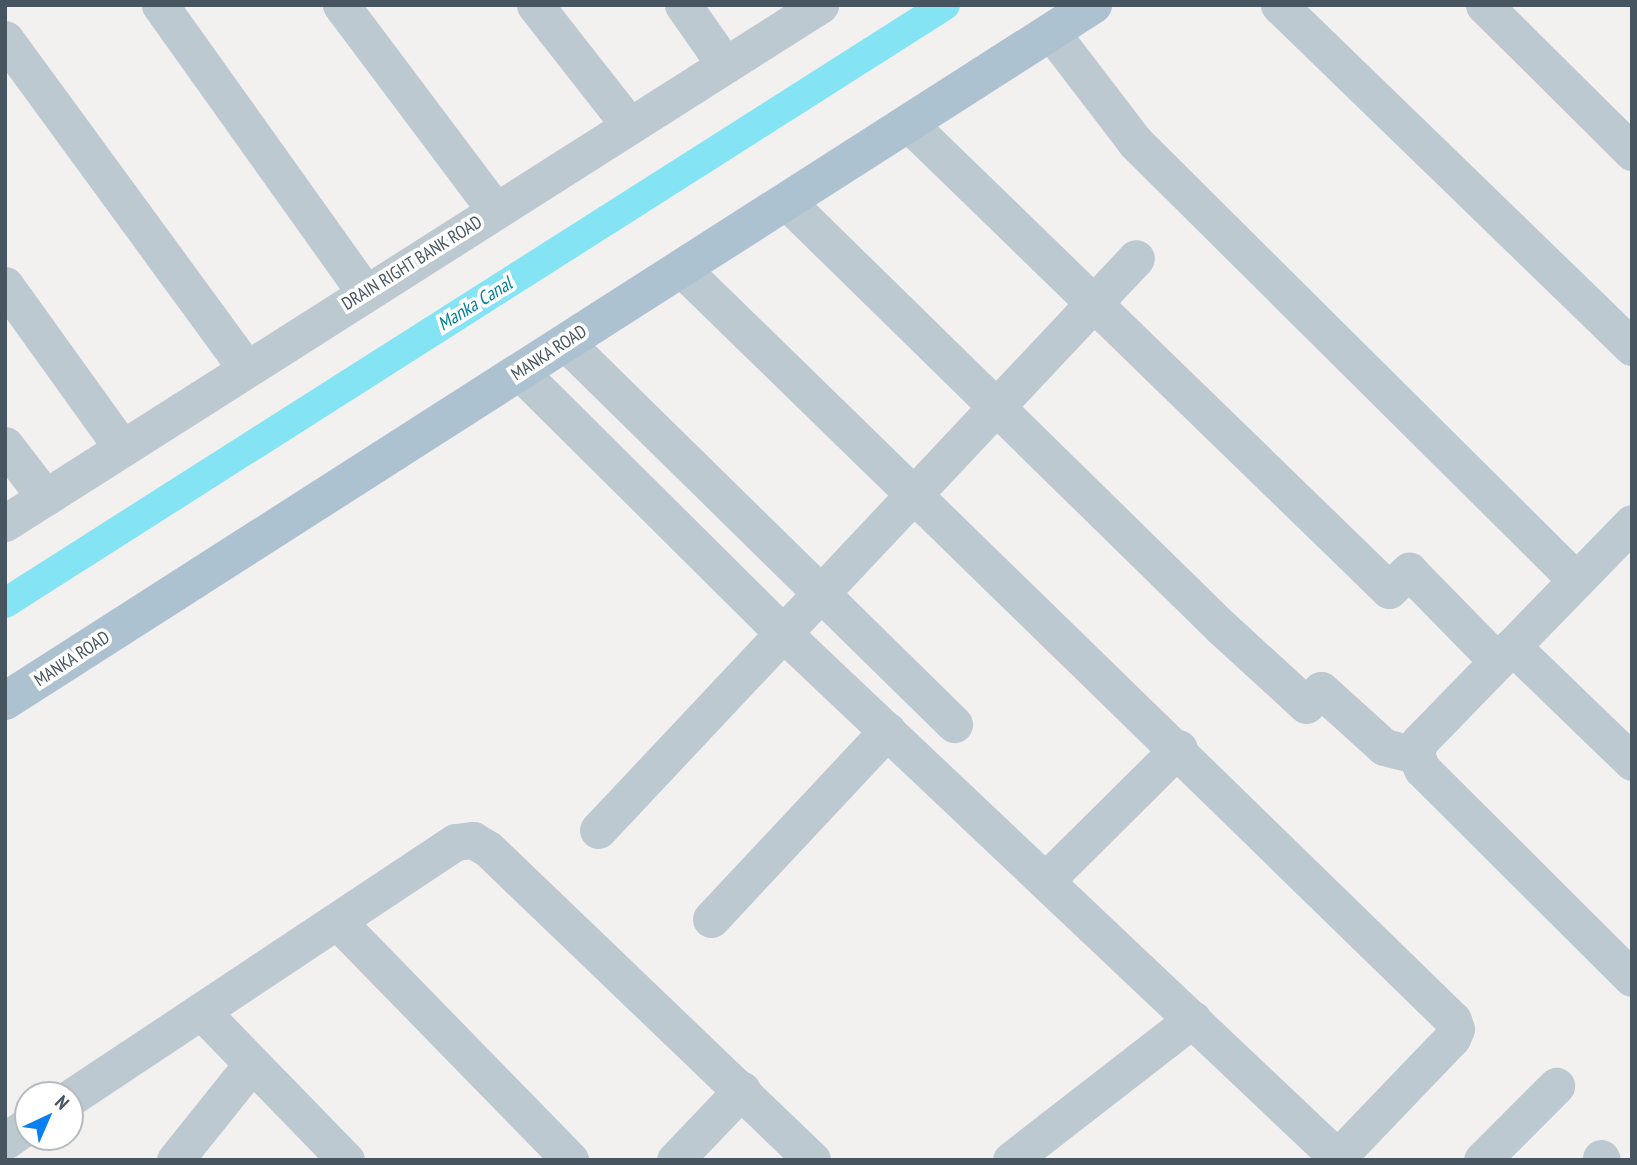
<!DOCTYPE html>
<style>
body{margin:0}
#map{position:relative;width:1637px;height:1165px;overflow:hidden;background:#f3f0f0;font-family:"PT Sans Narrow",sans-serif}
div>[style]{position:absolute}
.canal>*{height:30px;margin:-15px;padding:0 15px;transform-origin:15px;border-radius:15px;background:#85e4f4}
.minor>*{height:37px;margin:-18.5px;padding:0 18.5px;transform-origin:18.5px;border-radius:18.5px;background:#bcc9d0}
.major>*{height:38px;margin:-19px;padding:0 19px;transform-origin:19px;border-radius:19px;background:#adc2d1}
span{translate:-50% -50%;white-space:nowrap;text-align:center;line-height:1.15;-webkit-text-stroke:7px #fff;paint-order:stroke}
.street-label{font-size:18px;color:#46555f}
.water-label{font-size:19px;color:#038297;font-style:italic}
.frame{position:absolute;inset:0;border:7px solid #46555f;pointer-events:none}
.north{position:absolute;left:14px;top:1081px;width:70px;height:70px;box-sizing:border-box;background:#fff;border:2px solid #b5bbbf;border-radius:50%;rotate:44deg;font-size:19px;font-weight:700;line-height:28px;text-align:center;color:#46555f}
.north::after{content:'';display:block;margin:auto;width:24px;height:32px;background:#097ff4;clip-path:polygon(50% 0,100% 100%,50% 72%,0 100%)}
</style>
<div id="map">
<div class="canal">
<div style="left:5px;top:603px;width:1114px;rotate:-32.46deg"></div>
</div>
<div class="minor">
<div style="left:160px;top:5px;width:353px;rotate:54.5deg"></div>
<div style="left:341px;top:5px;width:256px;rotate:53.1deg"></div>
<div style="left:535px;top:5px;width:152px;rotate:51.9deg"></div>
<div style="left:683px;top:5px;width:73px;rotate:55deg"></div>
<div style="left:1279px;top:5px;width:492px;rotate:44.1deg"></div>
<div style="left:1484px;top:5px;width:209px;rotate:44.8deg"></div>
<div style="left:1051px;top:32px;width:138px;rotate:52.6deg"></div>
<div style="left:1135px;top:142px;width:622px;rotate:44.8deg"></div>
<div style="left:5px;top:39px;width:408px;rotate:53.8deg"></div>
<div style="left:908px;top:123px;width:670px;rotate:44.15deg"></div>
<div style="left:1389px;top:590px;width:28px;rotate:-44deg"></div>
<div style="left:1409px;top:571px;width:126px;rotate:45.6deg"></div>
<div style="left:786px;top:201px;width:609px;rotate:44.4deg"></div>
<div style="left:1221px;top:627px;width:115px;rotate:42.5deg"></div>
<div style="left:1306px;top:705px;width:21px;rotate:-45deg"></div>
<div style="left:1321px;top:690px;width:85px;rotate:42.1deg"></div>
<div style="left:1384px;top:747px;width:33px;rotate:14deg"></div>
<div style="left:682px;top:269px;width:1076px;rotate:44.25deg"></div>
<div style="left:1453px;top:1020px;width:9px;rotate:72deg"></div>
<div style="left:1456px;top:1029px;width:10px;rotate:114deg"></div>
<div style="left:1452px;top:1038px;width:165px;rotate:133.8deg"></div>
<div style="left:5px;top:285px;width:201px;rotate:54.3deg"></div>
<div style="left:566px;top:343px;width:544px;rotate:44.48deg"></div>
<div style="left:520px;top:372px;width:371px;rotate:44.8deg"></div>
<div style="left:783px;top:633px;width:767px;rotate:43.41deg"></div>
<div style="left:5px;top:445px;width:66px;rotate:52.4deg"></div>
<div style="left:5px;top:523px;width:966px;rotate:-32.44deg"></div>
<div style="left:1632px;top:523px;width:305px;rotate:134.2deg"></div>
<div style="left:1419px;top:742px;width:13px;rotate:103deg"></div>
<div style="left:1416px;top:755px;width:15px;rotate:67deg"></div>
<div style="left:1422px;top:769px;width:296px;rotate:44.9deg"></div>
<div style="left:1512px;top:646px;width:167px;rotate:44deg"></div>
<div style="left:598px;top:830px;width:785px;rotate:-46.75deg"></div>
<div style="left:1046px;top:880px;width:187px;rotate:-44.8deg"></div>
<div style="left:711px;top:919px;width:258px;rotate:-46.9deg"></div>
<div style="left:337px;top:921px;width:334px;rotate:45.7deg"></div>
<div style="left:201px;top:1011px;width:208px;rotate:45.8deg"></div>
<div style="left:70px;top:1098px;width:463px;rotate:-33.6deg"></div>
<div style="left:456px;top:842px;width:17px;rotate:-7deg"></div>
<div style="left:473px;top:840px;width:17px;rotate:31deg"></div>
<div style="left:488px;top:849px;width:449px;rotate:43.8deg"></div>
<div style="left:5px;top:1141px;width:28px;rotate:-35deg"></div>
<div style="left:1601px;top:1158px;width:2px;rotate:63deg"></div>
<div style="left:175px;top:1160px;width:123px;rotate:-51.3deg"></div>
<div style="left:675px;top:1160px;width:97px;rotate:-46.3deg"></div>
<div style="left:1011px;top:1160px;width:230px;rotate:-37.8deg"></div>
<div style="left:1482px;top:1160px;width:105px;rotate:-45deg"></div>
</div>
<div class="major">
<div style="left:5px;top:701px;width:1292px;rotate:-32.61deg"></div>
</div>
<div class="street-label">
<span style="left:412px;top:263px;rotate:-32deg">DRAIN RIGHT BANK ROAD</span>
<span style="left:549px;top:353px;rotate:-33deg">MANKA ROAD</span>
<span style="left:72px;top:659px;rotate:-33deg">MANKA ROAD</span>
</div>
<div class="water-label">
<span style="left:475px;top:304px;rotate:-32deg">Manka Canal</span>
</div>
<div class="frame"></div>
<div class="north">N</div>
</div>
